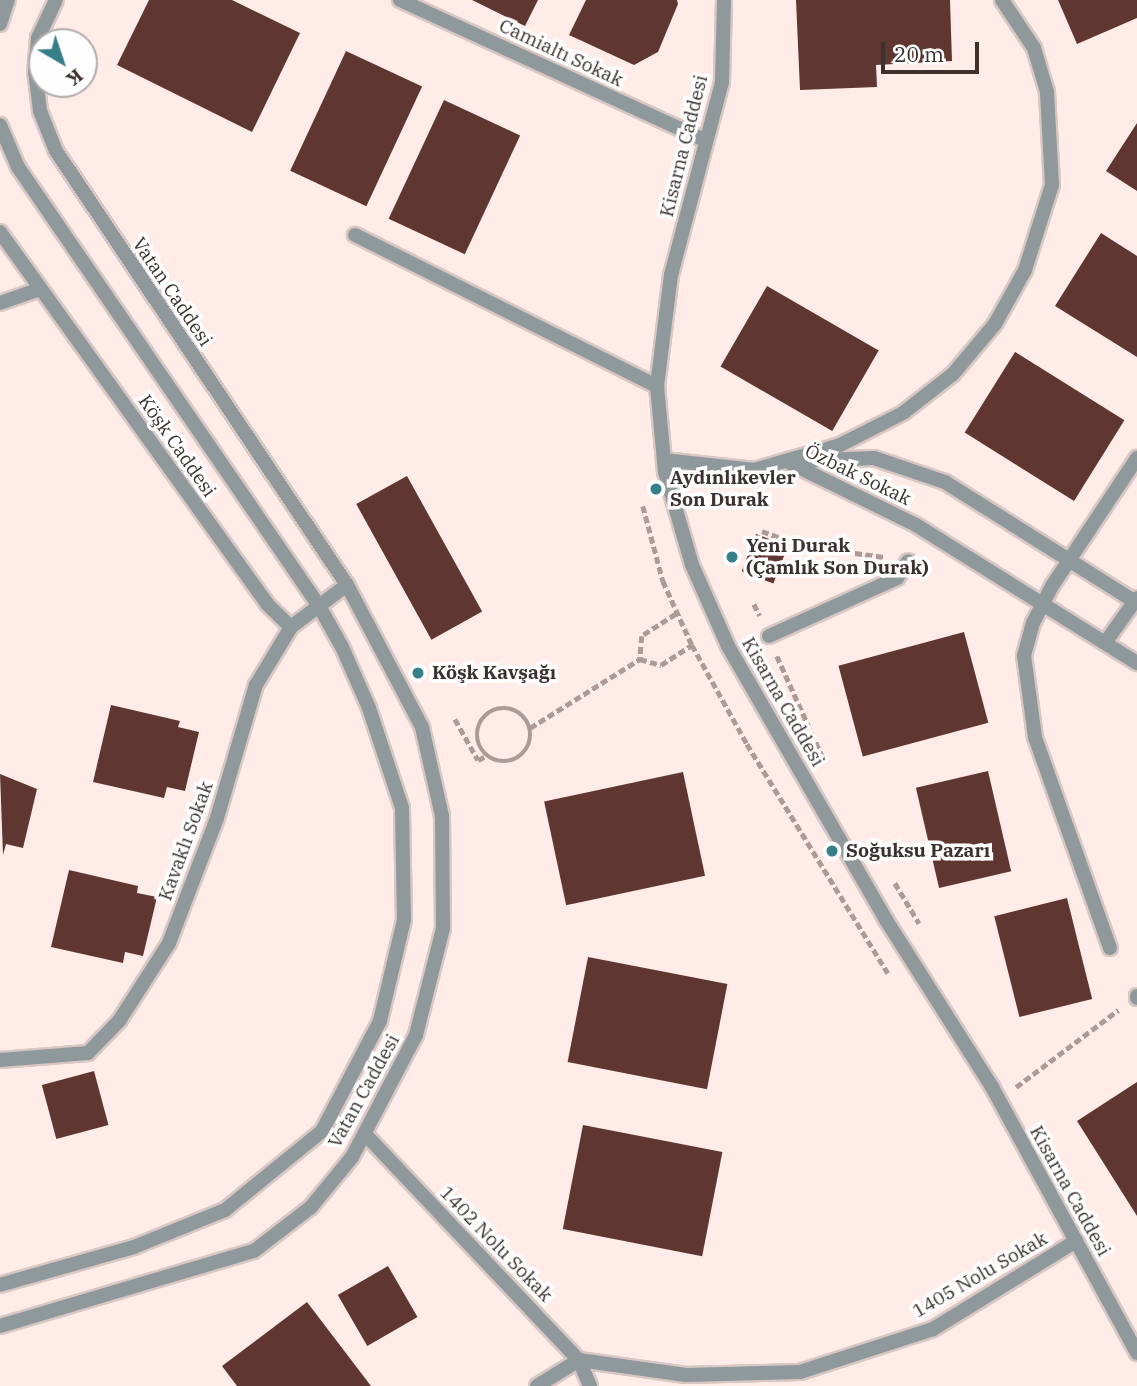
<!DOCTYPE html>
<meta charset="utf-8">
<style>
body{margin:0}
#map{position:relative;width:1137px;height:1386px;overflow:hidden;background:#ffece8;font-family:"IBM Plex Serif",serif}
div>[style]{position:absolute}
.building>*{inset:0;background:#603730;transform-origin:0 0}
.path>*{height:4.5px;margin-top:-2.25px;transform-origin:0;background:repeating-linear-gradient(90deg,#aa9b98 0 7px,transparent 0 10.5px)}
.path>.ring{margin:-2.25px;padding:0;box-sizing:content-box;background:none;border:4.5px solid #aa9b98;border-radius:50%}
.roads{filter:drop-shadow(2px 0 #d8c7c3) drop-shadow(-2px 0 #d8c7c3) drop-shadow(0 2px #d8c7c3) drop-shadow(0 -2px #d8c7c3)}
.service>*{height:14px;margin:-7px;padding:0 7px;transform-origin:7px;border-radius:7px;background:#8f999b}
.pedestrian>*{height:14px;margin:-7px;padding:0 7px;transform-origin:7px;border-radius:7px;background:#8f999b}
.minor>*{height:14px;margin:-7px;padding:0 7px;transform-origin:7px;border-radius:7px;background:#8f999b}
.tertiary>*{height:14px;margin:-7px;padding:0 7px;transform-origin:7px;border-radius:7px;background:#8f999b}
.dots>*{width:19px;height:19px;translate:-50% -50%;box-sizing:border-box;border:4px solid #fefefe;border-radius:50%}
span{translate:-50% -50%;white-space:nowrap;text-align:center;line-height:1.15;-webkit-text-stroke:7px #fefefe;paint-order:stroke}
.street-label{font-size:19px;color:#3b3230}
.poi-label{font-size:19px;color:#3b3230;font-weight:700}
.left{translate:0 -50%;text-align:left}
.north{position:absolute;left:28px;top:28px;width:70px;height:70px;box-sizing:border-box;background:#fefefe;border:2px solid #b0acac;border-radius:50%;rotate:141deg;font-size:19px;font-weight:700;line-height:28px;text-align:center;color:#3b3230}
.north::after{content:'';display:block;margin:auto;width:24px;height:32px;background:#377f88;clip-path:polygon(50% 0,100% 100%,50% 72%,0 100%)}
.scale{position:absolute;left:881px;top:42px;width:98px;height:32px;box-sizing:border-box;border:4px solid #3b3230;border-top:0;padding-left:9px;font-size:21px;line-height:24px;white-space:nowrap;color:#3b3230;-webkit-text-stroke:5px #fefefe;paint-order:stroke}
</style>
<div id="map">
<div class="building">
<div style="clip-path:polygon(149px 0,232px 0,300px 33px,252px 132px,117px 65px)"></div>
<div style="clip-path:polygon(472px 0,538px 0,525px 26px)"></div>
<div style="clip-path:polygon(586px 0,677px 0,678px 4px,658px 52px,634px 65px,569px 35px)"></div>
<div style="clip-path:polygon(796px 0,950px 0,952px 61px,876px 65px,877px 87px,800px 90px)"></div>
<div style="clip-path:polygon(1058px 0,1137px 0,1137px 18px,1077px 44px)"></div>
<div style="left:346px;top:51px;width:84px;height:132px;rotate:25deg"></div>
<div style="left:444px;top:100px;width:84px;height:131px;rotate:25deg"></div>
<div style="clip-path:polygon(1137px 123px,1137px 191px,1106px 171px)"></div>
<div style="clip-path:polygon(1101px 233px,1137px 256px,1137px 357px,1055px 306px)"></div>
<div style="left:767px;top:286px;width:129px;height:93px;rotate:30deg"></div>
<div style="left:1015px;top:352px;width:129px;height:95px;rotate:32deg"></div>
<div style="left:407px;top:476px;width:155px;height:58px;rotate:61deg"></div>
<div style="left:756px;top:534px;width:34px;height:40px;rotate:21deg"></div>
<div style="left:964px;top:632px;width:94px;height:130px;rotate:75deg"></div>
<div style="clip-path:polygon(111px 705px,180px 721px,178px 727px,199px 732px,185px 791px,167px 787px,164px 798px,93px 782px)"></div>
<div style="left:988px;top:771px;width:103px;height:74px;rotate:77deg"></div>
<div style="left:683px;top:772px;width:106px;height:142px;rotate:78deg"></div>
<div style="clip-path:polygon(0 774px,37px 789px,23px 848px,6px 844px,3px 855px)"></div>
<div style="clip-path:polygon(69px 870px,138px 886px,137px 893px,157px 897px,143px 956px,125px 952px,123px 963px,51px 947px)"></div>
<div style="left:1067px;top:898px;width:104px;height:75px;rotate:76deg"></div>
<div style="left:588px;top:957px;width:142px;height:107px;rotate:11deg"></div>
<div style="left:94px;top:1071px;width:56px;height:54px;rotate:75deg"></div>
<div style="clip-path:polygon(1137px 1082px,1137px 1216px,1077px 1121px)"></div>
<div style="left:583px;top:1125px;width:142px;height:106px;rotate:11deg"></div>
<div style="left:388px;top:1266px;width:59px;height:58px;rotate:60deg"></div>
<div style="clip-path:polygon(307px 1302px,371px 1386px,237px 1386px,222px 1366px)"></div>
</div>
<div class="path">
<div style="left:643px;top:506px;width:78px;rotate:75.1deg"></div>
<div style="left:663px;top:581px;width:70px;rotate:65.6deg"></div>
<div style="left:692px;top:645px;width:113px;rotate:60.9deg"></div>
<div style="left:747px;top:744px;width:269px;rotate:58.4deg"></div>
<div style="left:762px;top:531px;width:44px;rotate:20.1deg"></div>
<div style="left:803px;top:546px;width:82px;rotate:7.7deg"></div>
<div style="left:754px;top:604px;width:13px;rotate:63deg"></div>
<div style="left:676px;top:614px;width:40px;rotate:147.1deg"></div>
<div style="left:642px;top:636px;width:23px;rotate:95deg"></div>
<div style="left:640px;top:659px;width:22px;rotate:16deg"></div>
<div style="left:661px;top:665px;width:37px;rotate:-33deg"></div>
<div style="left:777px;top:656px;width:114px;rotate:65.7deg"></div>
<div class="ring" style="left:477px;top:708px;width:49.5px;height:49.5px"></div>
<div style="left:455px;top:719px;width:47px;rotate:60.7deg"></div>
<div style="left:478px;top:760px;width:9px;rotate:-27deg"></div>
<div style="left:530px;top:728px;width:130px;rotate:-32.1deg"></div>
<div style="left:895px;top:883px;width:47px;rotate:59deg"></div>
<div style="left:1016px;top:1087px;width:128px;rotate:-37deg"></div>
</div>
<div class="roads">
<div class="service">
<div style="left:1110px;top:948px;width:224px;rotate:-109.6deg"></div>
<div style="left:1035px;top:737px;width:82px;rotate:-97.7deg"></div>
<div style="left:1024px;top:656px;width:34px;rotate:-75deg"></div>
<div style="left:1033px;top:623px;width:42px;rotate:-62.8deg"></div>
<div style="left:1052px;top:586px;width:154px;rotate:-56.4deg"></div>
</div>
<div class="pedestrian">
<div style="left:769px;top:636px;width:141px;rotate:-24.4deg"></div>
<div style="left:897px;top:578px;width:20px;rotate:-57deg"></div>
</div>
<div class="minor">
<div style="left:400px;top:0;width:336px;rotate:24.7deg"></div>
<div style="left:355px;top:235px;width:338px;rotate:26.6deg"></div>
<div style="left:786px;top:461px;width:145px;rotate:26.2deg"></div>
<div style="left:916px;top:525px;width:261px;rotate:32deg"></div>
<div style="left:794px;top:461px;width:80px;rotate:-2.1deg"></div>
<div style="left:874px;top:458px;width:75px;rotate:18.7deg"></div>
<div style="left:945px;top:482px;width:227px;rotate:32.2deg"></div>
<div style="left:1105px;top:643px;width:55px;rotate:-54.6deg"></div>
<div style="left:1137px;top:996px;width:2px;rotate:90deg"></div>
<div style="left:0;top:1060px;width:88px;rotate:-4.5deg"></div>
<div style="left:88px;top:1053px;width:45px;rotate:-45.9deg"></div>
<div style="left:119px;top:1021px;width:93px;rotate:-57.3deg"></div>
<div style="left:169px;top:943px;width:134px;rotate:-69deg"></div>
<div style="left:217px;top:818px;width:139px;rotate:-73.7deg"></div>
<div style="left:256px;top:685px;width:68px;rotate:-58.9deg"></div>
<div style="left:365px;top:1134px;width:311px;rotate:46.6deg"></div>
<div style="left:579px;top:1360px;width:28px;rotate:67deg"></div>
<div style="left:537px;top:1386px;width:49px;rotate:-31.8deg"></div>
<div style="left:579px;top:1360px;width:108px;rotate:8deg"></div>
<div style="left:686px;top:1375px;width:114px;rotate:-1.5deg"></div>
<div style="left:800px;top:1372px;width:140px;rotate:-17.9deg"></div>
<div style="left:933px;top:1329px;width:168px;rotate:-31.6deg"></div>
</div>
<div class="tertiary">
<div style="left:724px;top:0;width:82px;rotate:91.4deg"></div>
<div style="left:722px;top:82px;width:200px;rotate:104.8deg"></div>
<div style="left:671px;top:275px;width:112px;rotate:97.2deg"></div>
<div style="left:657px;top:386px;width:86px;rotate:84.7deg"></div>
<div style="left:665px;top:472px;width:97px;rotate:73.8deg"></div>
<div style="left:692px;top:565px;width:89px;rotate:66deg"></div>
<div style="left:728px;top:646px;width:316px;rotate:60deg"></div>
<div style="left:886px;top:920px;width:198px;rotate:57.6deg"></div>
<div style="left:992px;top:1087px;width:303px;rotate:61.4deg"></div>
<div style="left:0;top:24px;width:25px;rotate:-72deg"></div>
<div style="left:0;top:125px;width:46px;rotate:66.8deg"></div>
<div style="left:18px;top:167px;width:532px;rotate:55.56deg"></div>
<div style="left:319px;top:606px;width:47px;rotate:60.7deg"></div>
<div style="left:342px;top:647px;width:67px;rotate:66.1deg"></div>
<div style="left:369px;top:708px;width:105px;rotate:71.7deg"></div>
<div style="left:402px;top:808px;width:112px;rotate:89deg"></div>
<div style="left:404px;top:920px;width:104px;rotate:103.4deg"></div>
<div style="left:380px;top:1021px;width:124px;rotate:117.8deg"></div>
<div style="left:322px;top:1131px;width:125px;rotate:140.8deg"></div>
<div style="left:225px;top:1210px;width:98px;rotate:157.9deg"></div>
<div style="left:134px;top:1247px;width:139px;rotate:164.2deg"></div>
<div style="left:0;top:232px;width:458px;rotate:54.3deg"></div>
<div style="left:267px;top:604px;width:33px;rotate:44deg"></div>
<div style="left:291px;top:627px;width:70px;rotate:-36.9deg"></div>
<div style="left:0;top:303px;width:42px;rotate:-19.3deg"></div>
<div style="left:664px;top:460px;width:91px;rotate:6.3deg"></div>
<div style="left:754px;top:470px;width:90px;rotate:-16.2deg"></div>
<div style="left:840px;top:445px;width:71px;rotate:-26.9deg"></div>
<div style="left:903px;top:413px;width:63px;rotate:-38deg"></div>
<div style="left:953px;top:374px;width:65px;rotate:-50deg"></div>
<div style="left:995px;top:324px;width:62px;rotate:-60.9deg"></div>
<div style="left:1025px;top:270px;width:89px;rotate:-72.4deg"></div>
<div style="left:1052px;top:185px;width:93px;rotate:-93.1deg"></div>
<div style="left:1047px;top:92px;width:46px;rotate:-106.5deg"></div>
<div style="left:1034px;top:48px;width:58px;rotate:-123.7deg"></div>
<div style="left:0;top:1326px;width:265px;rotate:-16.5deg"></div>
<div style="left:254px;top:1251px;width:72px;rotate:-37.7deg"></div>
<div style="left:311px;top:1207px;width:65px;rotate:-50.6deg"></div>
<div style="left:352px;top:1157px;width:138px;rotate:-62.3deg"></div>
<div style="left:416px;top:1035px;width:110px;rotate:-75.8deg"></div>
<div style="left:443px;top:928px;width:112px;rotate:-90.5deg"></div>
<div style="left:442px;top:816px;width:91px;rotate:-102.7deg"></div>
<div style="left:422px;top:727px;width:161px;rotate:-117.8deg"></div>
<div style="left:347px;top:585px;width:523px;rotate:-123.84deg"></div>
<div style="left:56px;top:151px;width:43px;rotate:-111.8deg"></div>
<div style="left:40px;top:111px;width:38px;rotate:-97deg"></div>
<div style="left:35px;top:73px;width:35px;rotate:-85deg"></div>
<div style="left:38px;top:38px;width:42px;rotate:-64.7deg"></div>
</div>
</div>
<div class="dots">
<div style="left:656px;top:489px;background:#377f88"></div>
<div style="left:732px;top:557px;background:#377f88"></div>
<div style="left:418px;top:673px;background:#377f88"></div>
<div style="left:832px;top:851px;background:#377f88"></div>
</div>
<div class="street-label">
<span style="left:561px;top:53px;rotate:25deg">Camialtı Sokak</span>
<span style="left:684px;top:146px;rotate:-76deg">Kisarna Caddesi</span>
<span style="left:172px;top:292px;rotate:56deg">Vatan Caddesi</span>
<span style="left:177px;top:446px;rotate:55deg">Köşk Caddesi</span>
<span style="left:858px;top:475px;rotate:26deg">Özbak Sokak</span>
<span style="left:783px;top:702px;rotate:60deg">Kisarna Caddesi</span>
<span style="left:186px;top:841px;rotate:-70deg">Kavaklı Sokak</span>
<span style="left:364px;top:1091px;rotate:-61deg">Vatan Caddesi</span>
<span style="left:1070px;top:1191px;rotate:61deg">Kisarna Caddesi</span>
<span style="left:496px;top:1244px;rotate:46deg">1402 Nolu Sokak</span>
<span style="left:980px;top:1275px;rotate:-30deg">1405 Nolu Sokak</span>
</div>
<div class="poi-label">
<span class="left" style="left:670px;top:489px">Aydınlıkevler<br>Son Durak</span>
<span class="left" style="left:746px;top:557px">Yeni Durak<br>(Çamlık Son Durak)</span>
<span class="left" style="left:432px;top:673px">Köşk Kavşağı</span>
<span class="left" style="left:846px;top:851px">Soğuksu Pazarı</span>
</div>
<div class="north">K</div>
<div class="scale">20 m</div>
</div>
